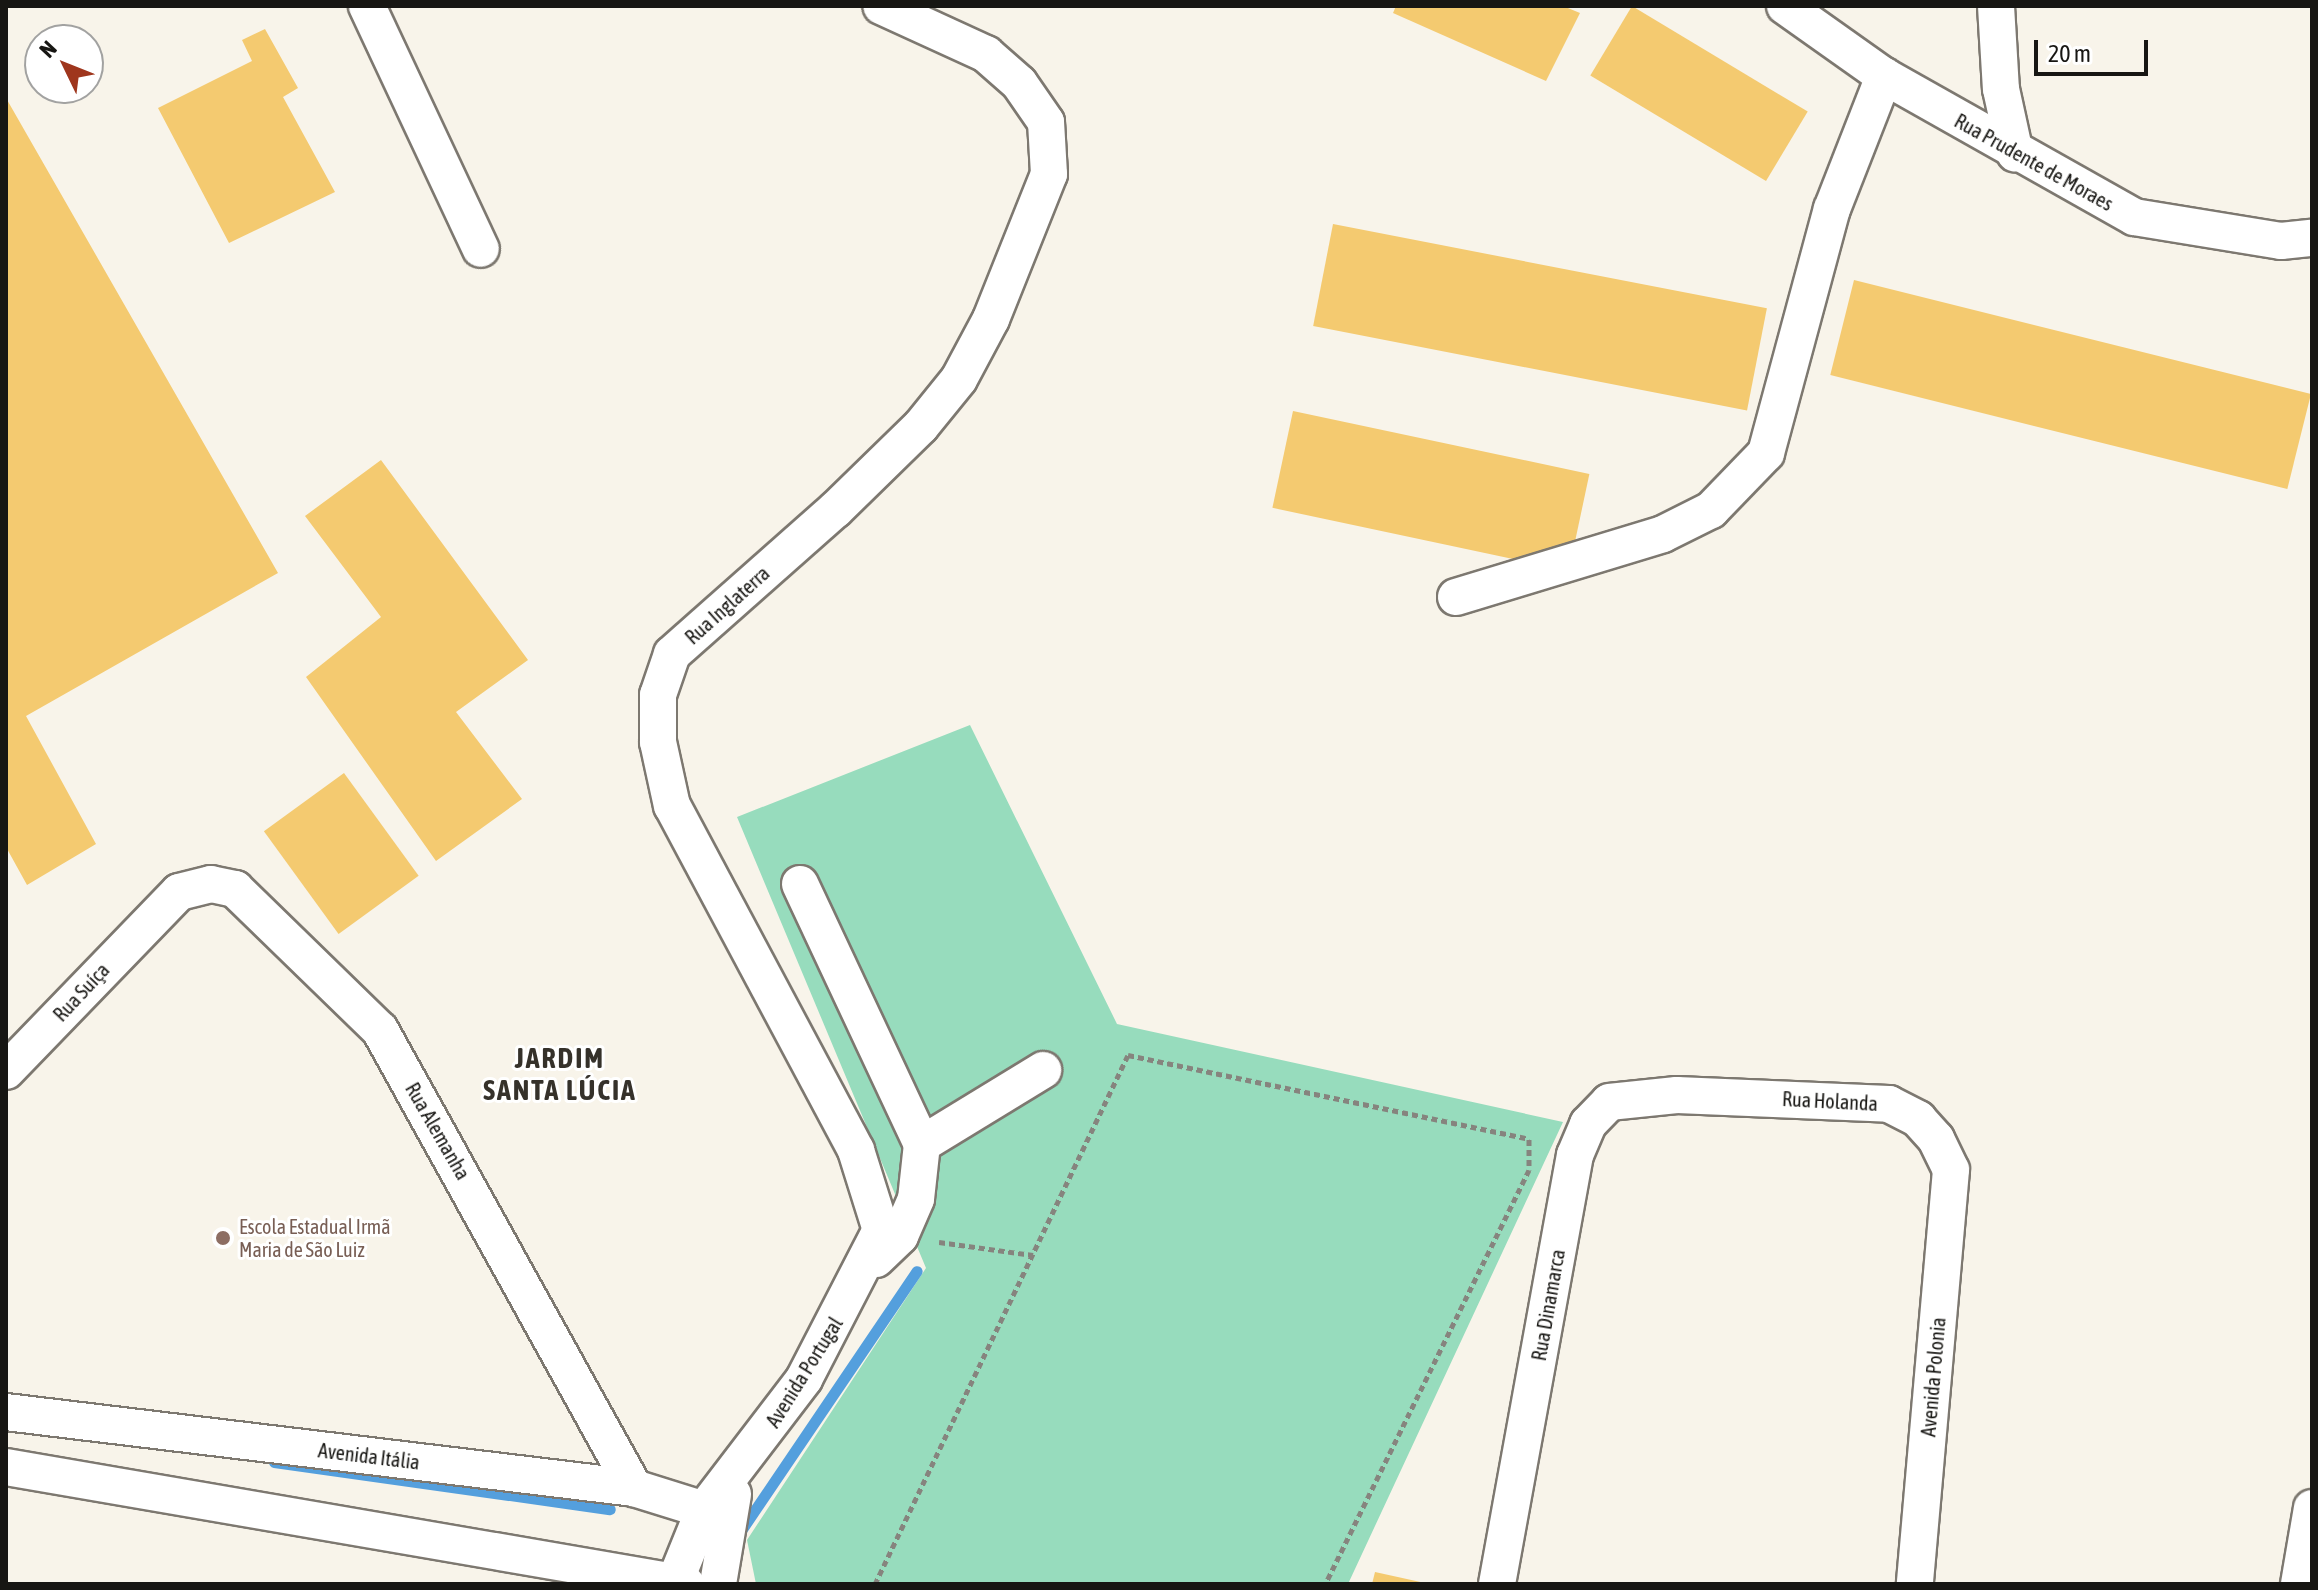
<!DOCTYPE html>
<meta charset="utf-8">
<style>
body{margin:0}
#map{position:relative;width:2318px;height:1590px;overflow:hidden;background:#f8f4ea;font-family:"Asap Condensed",sans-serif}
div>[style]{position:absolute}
.green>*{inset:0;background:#97dcbd}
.stream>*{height:11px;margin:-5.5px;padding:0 5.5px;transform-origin:5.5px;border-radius:5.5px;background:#549fdd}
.building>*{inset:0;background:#f4ca70;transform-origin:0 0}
.path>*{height:5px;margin-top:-2.5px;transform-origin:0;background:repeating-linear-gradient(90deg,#86847e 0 6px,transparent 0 10px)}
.roads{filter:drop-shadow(2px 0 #7d7870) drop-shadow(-2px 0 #7d7870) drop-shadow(0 2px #7d7870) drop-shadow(0 -2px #7d7870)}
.minor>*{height:36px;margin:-18px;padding:0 18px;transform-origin:18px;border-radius:18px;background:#fff}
.dots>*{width:22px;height:22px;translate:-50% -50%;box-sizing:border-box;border:4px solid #fff;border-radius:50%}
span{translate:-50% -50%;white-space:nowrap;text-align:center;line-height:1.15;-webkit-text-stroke:6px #fff;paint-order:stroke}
.street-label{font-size:20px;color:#171613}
.education-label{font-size:20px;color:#785e54}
.left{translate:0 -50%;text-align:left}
.district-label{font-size:28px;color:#35312a;font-weight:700;letter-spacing:2px}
.frame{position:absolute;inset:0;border:8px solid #171613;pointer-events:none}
.north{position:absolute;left:24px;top:24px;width:80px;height:80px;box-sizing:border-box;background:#fff;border:2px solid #a2a2a1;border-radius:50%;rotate:313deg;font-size:22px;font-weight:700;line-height:32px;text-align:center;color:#171613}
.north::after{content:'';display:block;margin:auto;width:28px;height:36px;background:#9f361d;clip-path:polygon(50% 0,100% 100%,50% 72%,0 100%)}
.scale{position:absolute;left:2034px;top:40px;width:114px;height:36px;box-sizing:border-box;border:4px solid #171613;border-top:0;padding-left:10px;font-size:24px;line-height:28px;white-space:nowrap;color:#171613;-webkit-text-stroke:6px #fff;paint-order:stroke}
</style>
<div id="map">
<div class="green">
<div style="clip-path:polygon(970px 725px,1117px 1024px,1563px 1122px,1348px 1584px,756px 1584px,747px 1540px,926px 1268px,737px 817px)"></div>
</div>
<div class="stream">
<div style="left:274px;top:1462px;width:339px;rotate:8deg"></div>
<div style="left:740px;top:1532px;width:315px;rotate:-55.9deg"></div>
</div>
<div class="building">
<div style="clip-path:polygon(1396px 6px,1563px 6px,1580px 13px,1546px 81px,1393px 13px)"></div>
<div style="left:1632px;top:6px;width:205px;height:81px;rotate:31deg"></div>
<div style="clip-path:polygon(265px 29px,298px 88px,283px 97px,335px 192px,229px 243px,158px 108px,252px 61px,242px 40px)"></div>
<div style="clip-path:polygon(6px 98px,278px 573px,26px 716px,96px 844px,27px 885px,6px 847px)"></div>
<div style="left:1333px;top:224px;width:442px;height:104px;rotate:11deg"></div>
<div style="left:1854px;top:280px;width:471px;height:98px;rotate:14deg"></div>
<div style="left:1293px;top:411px;width:303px;height:99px;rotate:12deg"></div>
<div style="clip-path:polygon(381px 460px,528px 660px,456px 712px,522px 799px,436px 861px,306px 677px,381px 617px,305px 516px)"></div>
<div style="left:344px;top:773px;width:127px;height:99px;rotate:54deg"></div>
<div style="clip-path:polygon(1375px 1572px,1425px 1583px,1425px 1584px,1372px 1584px)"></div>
</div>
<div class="path">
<div style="left:939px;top:1242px;width:95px;rotate:7.9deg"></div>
<div style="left:875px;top:1584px;width:586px;rotate:-64.44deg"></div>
<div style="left:1128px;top:1055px;width:410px;rotate:11.8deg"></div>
<div style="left:1529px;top:1139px;width:31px;rotate:90deg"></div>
<div style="left:1529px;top:1170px;width:462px;rotate:116.2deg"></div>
</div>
<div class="roads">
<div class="minor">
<div style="left:367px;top:6px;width:268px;rotate:64.9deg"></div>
<div style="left:1785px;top:6px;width:121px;rotate:35.3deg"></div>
<div style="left:1884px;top:76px;width:287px;rotate:29.4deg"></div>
<div style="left:2134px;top:217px;width:149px;rotate:9.3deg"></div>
<div style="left:2281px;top:241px;width:31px;rotate:-6deg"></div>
<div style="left:1996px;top:6px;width:83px;rotate:86.6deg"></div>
<div style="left:2001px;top:89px;width:66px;rotate:77.7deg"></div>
<div style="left:1456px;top:597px;width:216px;rotate:-16.9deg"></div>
<div style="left:1663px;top:534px;width:54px;rotate:-26.6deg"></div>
<div style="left:1711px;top:510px;width:79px;rotate:-46deg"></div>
<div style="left:1766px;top:453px;width:253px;rotate:-74.9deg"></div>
<div style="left:1832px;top:209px;width:143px;rotate:-68.6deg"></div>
<div style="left:800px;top:884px;width:287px;rotate:64.9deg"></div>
<div style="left:922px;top:1144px;width:55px;rotate:96.2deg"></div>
<div style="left:916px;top:1199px;width:40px;rotate:113.4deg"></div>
<div style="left:900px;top:1236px;width:33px;rotate:136deg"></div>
<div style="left:6px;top:1071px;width:249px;rotate:-46deg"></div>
<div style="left:179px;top:892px;width:33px;rotate:-14deg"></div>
<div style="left:211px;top:884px;width:25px;rotate:12deg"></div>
<div style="left:235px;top:889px;width:202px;rotate:44.2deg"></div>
<div style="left:380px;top:1030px;width:524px;rotate:60.99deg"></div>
<div style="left:922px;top:1144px;width:142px;rotate:-31.4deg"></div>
<div style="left:6px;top:1412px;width:633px;rotate:6.9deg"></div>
<div style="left:634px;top:1488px;width:97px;rotate:17.3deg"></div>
<div style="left:6px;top:1467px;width:690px;rotate:9.76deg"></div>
<div style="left:674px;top:1584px;width:80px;rotate:-67.9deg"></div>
<div style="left:704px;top:1510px;width:165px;rotate:-52.6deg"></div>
<div style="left:804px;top:1379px;width:168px;rotate:-62.7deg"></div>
<div style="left:881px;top:1230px;width:84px;rotate:-107.4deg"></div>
<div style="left:856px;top:1150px;width:390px;rotate:-118.1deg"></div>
<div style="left:672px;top:806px;width:66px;rotate:-102.3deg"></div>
<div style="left:658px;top:742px;width:47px;rotate:-90deg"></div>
<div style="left:658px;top:695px;width:43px;rotate:-71.1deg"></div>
<div style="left:672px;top:654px;width:217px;rotate:-41.5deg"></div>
<div style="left:835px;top:510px;width:120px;rotate:-44.3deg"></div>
<div style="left:921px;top:426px;width:60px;rotate:-51deg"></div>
<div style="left:959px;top:379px;width:68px;rotate:-61.9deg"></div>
<div style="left:991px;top:319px;width:156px;rotate:-68.2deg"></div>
<div style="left:1049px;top:174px;width:52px;rotate:-93.3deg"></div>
<div style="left:1046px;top:122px;width:47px;rotate:-124.7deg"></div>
<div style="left:1019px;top:83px;width:44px;rotate:-138.7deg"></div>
<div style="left:986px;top:54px;width:115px;rotate:-155.4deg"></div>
<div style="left:718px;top:1584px;width:91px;rotate:-80.5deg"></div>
<div style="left:1497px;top:1584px;width:436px;rotate:-79.7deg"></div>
<div style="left:1575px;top:1155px;width:34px;rotate:-67deg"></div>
<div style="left:1588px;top:1124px;width:30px;rotate:-46deg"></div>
<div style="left:1609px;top:1102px;width:68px;rotate:-5.9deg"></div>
<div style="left:1677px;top:1095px;width:212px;rotate:2.4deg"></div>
<div style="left:1889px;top:1104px;width:33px;rotate:27deg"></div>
<div style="left:1918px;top:1119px;width:27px;rotate:48deg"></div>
<div style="left:1936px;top:1139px;width:34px;rotate:64deg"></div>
<div style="left:1951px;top:1170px;width:416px;rotate:95deg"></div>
<div style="left:2299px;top:1584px;width:77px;rotate:-80.3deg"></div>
</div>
</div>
<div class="dots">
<div style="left:223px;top:1238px;background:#8d6e63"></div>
</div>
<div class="street-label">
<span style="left:2034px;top:162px;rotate:29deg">Rua Prudente de Moraes</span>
<span style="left:727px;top:605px;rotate:-42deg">Rua Inglaterra</span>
<span style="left:81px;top:992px;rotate:-47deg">Rua Suíça</span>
<span style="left:1830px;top:1101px;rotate:3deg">Rua Holanda</span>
<span style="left:438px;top:1131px;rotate:60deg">Rua Alemanha</span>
<span style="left:1548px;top:1305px;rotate:-80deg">Rua Dinamarca</span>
<span style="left:804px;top:1372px;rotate:-58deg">Avenida Portugal</span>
<span style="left:1933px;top:1377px;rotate:-85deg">Avenida Polonia</span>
<span style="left:369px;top:1456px;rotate:7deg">Avenida Itália</span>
</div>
<div class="education-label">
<span class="left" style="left:239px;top:1238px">Escola Estadual Irmã<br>Maria de São Luiz</span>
</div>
<div class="district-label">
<span style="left:560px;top:1074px">JARDIM<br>SANTA LÚCIA</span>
</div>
<div class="frame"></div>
<div class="north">N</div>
<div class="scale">20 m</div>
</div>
